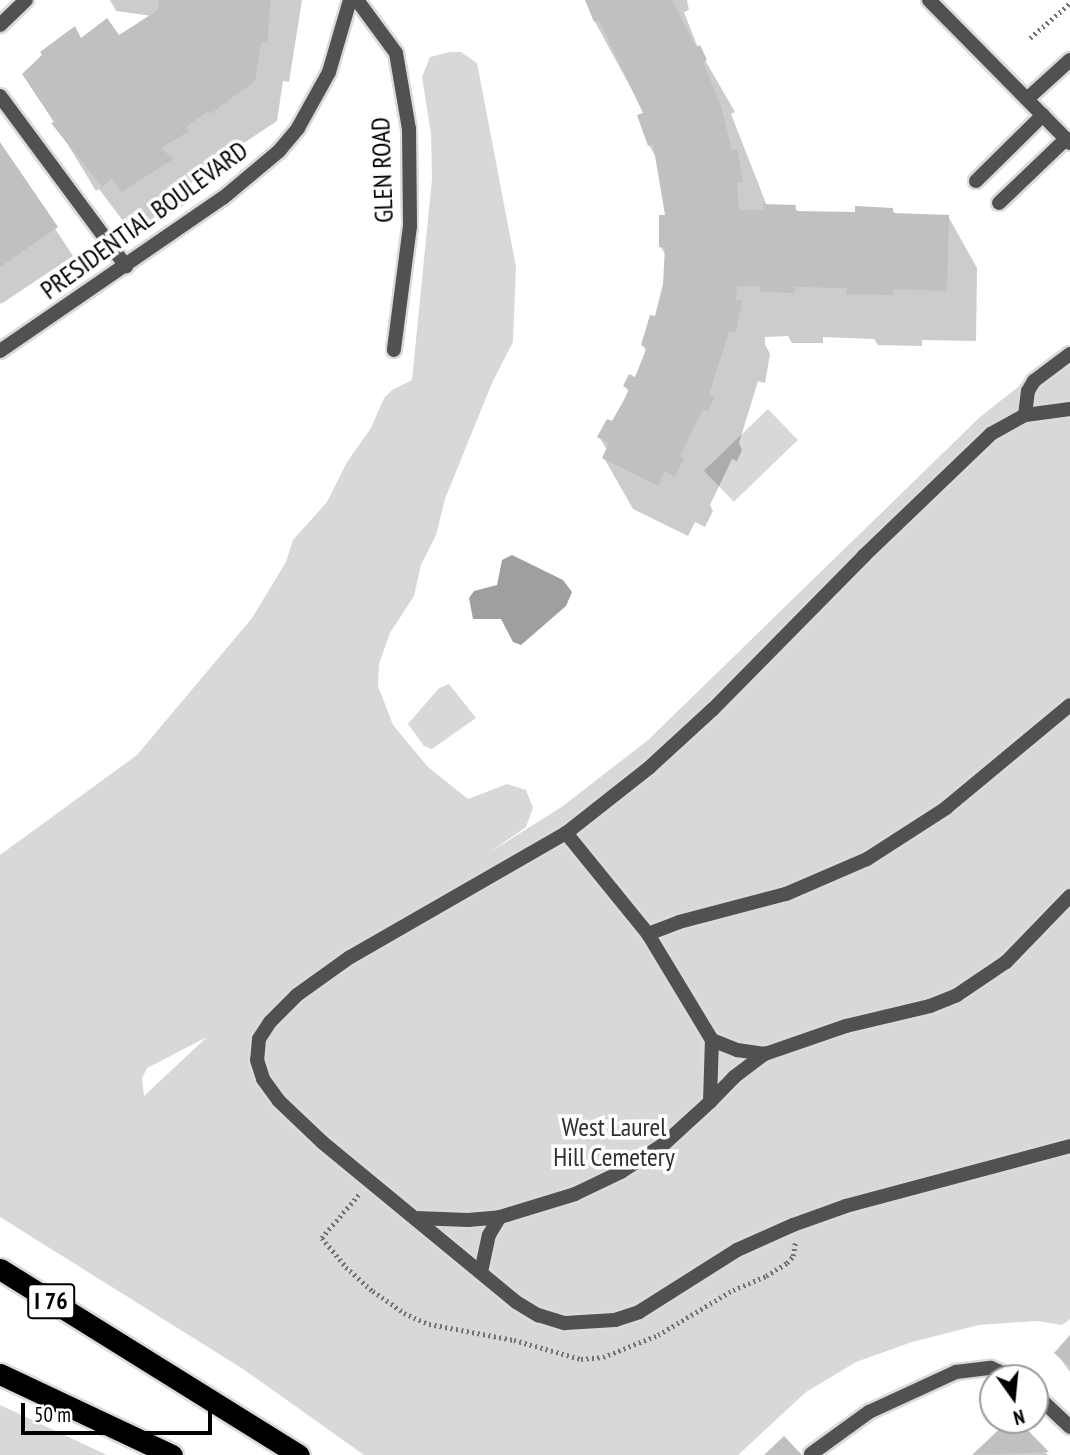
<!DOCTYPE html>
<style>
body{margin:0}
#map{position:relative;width:1070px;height:1455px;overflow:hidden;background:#fff;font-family:"PT Sans Narrow",sans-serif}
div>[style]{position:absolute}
.green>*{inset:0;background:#d8d8d8;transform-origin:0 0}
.water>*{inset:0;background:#9f9f9f}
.shadow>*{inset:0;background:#0003}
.building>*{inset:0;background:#c0c0c0}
.path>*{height:4.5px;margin-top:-2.25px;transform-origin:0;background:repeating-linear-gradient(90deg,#737373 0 2px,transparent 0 5.5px)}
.roads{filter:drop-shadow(2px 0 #dbdbdb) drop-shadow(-2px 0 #dbdbdb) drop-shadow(0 2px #dbdbdb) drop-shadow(0 -2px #dbdbdb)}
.service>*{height:14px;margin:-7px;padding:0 7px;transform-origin:7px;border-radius:7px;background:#515151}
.minor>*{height:14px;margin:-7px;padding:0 7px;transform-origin:7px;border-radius:7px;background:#515151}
.tertiary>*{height:14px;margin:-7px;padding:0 7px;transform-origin:7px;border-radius:7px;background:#515151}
.motorway>*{height:21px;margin:-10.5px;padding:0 10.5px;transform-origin:10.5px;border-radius:10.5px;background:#000}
span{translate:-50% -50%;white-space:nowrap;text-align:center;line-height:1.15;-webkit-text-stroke:7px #fff;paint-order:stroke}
.shield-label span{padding:2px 5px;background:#fff;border:2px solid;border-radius:5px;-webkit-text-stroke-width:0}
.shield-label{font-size:24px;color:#000;font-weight:700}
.street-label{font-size:26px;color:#000}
.park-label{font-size:26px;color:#2f2f2f}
.north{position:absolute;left:979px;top:1364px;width:70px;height:70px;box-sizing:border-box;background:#fff;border:2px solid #999;border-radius:50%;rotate:165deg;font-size:19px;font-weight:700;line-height:28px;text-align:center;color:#000}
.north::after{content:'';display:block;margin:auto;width:24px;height:32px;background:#000;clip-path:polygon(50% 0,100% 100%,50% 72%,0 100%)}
.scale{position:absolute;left:21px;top:1403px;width:191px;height:32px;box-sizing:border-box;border:4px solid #000;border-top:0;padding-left:9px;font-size:21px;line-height:24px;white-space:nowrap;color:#000;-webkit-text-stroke:5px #fff;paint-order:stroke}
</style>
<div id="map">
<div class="green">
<div style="clip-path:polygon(evenodd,450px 52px,461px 52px,477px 63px,516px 267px,513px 342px,492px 383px,445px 499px,436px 535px,421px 565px,414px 596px,390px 633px,379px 664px,378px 686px,393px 725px,428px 767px,468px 799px,507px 784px,526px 790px,533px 808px,526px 827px,490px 852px,563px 806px,648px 740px,980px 417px,1070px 346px,1070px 1319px,1062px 1325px,1038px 1321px,979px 1325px,912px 1342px,856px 1362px,806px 1392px,738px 1455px,364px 1455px,243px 1369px,0 1217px,0 855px,137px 755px,252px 618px,286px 562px,293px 540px,327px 502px,347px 462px,371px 428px,384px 398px,392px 390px,412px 380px,432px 179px,431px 134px,422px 77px,430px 57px,450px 52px,207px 1037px,144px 1096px,144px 1095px,142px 1078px,147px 1068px,207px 1037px)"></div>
<div style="left:768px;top:409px;width:43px;height:89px;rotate:46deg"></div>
<div style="clip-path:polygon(449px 684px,476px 718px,432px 749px,424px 746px,408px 724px,439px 688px)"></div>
<div style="clip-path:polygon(0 1405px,107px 1455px,0 1455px)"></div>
</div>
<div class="water">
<div style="clip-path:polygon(512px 555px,563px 580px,572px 592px,566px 606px,521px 645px,513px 642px,501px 619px,473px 619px,469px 598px,474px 591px,497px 585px,502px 560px)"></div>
</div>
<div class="shadow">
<div style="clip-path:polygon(110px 0,302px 0,289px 82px,283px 81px,277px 121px,208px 167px,210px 171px,186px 186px,194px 199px,146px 230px,136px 217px,126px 225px,99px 189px,96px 191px,25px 74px,81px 40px,119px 38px,152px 16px,116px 11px)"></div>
<div style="clip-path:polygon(587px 0,687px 0,689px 10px,684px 12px,698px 48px,735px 112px,731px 114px,767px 206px,795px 207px,798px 212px,857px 214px,892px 209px,896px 215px,948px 216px,977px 268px,976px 341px,922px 340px,922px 346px,878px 345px,874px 339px,823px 337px,823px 343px,792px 343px,788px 336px,765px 337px,765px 344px,770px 354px,765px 383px,758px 381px,739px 443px,742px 450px,737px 461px,732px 459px,710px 505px,713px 511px,705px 527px,695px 522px,688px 536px,633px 509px,604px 458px,607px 450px,599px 437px,612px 424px,629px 393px,625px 386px,636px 379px,647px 352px,642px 345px,657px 319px,664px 284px,666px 256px,661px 247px,667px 216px,657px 159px,649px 145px,645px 114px,595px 22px)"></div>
<div style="clip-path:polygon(0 145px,73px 256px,1px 304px,0 302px)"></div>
<div style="clip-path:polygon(1070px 1338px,1070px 1372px,1056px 1353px)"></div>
<div style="clip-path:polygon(1011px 1420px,1015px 1420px,1048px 1455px,974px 1455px)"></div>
</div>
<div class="building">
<div style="clip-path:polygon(159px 0,271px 0,267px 43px,261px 42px,255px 81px,210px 114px,208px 111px,186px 127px,189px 131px,161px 148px,173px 159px,122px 192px,112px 179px,102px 187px,51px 123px,54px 122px,22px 74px,42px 55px,40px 52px,75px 26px,81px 38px,107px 18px,119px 35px,158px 10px)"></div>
<div style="clip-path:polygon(585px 0,672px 0,696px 47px,700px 45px,707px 60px,703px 62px,721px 106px,732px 150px,737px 149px,743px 182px,737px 183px,739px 210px,763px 210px,763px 204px,796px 205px,795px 211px,855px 212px,855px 206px,893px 208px,893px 213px,949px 215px,947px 291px,893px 289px,893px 295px,846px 294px,847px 288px,795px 287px,795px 293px,760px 292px,761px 286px,737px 286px,736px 300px,742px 301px,736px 333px,729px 331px,709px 395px,714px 397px,708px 411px,703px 409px,680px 456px,684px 458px,675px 477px,665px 471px,658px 486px,602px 458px,609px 443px,597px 437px,607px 419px,612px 421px,625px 398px,629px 389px,623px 386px,629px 374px,635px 377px,647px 347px,641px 345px,650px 315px,655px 316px,663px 284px,665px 248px,659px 247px,659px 215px,665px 215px,653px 144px,648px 146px,637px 115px,643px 113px,599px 20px,594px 22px)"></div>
<div style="clip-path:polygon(0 142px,58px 227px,0 267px)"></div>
<div style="clip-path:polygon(1070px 1335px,1070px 1367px,1054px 1353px)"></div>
<div style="clip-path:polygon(1009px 1420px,1018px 1420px,1049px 1452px,972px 1455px)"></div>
<div style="clip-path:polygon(784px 1436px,802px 1455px,764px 1455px)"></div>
</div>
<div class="path">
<div style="left:1030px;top:38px;width:53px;rotate:-41.2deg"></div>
<div style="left:359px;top:1195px;width:57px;rotate:130.7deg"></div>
<div style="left:322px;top:1238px;width:38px;rotate:50deg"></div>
<div style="left:346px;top:1267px;width:36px;rotate:42deg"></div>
<div style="left:373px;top:1291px;width:38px;rotate:35deg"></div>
<div style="left:404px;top:1313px;width:27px;rotate:24deg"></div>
<div style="left:429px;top:1324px;width:86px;rotate:10.7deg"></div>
<div style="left:514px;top:1340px;width:70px;rotate:15.8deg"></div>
<div style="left:581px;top:1359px;width:22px;rotate:-5deg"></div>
<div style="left:603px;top:1357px;width:59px;rotate:-21.8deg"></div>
<div style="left:658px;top:1335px;width:87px;rotate:-31deg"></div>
<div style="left:733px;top:1290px;width:36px;rotate:-23deg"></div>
<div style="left:766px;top:1276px;width:25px;rotate:-32deg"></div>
<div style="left:787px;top:1263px;width:9px;rotate:-49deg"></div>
<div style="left:793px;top:1256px;width:13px;rotate:-81deg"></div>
</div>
<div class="roads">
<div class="service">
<div style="left:357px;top:0;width:66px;rotate:53.7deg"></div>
<div style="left:396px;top:53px;width:77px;rotate:80.3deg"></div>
<div style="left:409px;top:129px;width:97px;rotate:89.4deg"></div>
<div style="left:410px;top:226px;width:125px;rotate:97.4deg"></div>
<div style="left:0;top:25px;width:36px;rotate:-44deg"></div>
<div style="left:0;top:96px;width:212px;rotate:53.5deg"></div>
<div style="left:1027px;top:99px;width:58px;rotate:-42.2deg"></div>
<div style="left:976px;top:181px;width:94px;rotate:-44.6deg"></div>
<div style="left:999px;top:203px;width:93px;rotate:-43.7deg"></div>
<div style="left:1070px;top:409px;width:45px;rotate:172.4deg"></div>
<div style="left:1025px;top:415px;width:39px;rotate:151deg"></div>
<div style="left:991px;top:434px;width:176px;rotate:136.2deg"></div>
<div style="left:864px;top:556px;width:215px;rotate:134.6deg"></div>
<div style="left:713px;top:709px;width:86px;rotate:137.4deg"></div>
<div style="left:650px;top:767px;width:107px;rotate:141.8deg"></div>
<div style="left:566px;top:833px;width:249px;rotate:150.1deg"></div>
<div style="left:350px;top:957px;width:65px;rotate:144.4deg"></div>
<div style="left:297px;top:995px;width:38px;rotate:135deg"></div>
<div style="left:270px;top:1022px;width:20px;rotate:123deg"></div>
<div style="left:259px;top:1039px;width:21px;rotate:95deg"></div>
<div style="left:257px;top:1060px;width:20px;rotate:72deg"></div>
<div style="left:263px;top:1079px;width:27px;rotate:54deg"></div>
<div style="left:279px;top:1101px;width:59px;rotate:43.6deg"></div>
<div style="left:322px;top:1142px;width:251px;rotate:39.5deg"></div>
<div style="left:516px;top:1302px;width:26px;rotate:31deg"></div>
<div style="left:538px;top:1315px;width:28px;rotate:17deg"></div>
<div style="left:565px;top:1323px;width:50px;rotate:-3.4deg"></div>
<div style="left:615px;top:1320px;width:25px;rotate:-18deg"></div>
<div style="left:639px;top:1312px;width:116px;rotate:-32.3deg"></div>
<div style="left:737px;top:1250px;width:61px;rotate:-24.1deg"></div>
<div style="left:793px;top:1225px;width:56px;rotate:-19.7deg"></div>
<div style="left:846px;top:1206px;width:232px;rotate:-15deg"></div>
<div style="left:1025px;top:415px;width:24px;rotate:-83deg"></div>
<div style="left:1028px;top:391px;width:12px;rotate:-59deg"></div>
<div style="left:1034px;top:381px;width:45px;rotate:-36.9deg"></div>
<div style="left:566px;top:833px;width:130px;rotate:50.9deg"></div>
<div style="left:648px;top:934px;width:124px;rotate:58.9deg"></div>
<div style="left:712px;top:1040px;width:27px;rotate:22deg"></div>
<div style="left:737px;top:1050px;width:28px;rotate:8deg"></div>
<div style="left:765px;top:1054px;width:86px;rotate:-19.1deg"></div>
<div style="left:846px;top:1026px;width:86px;rotate:-13.4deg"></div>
<div style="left:930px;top:1006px;width:29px;rotate:-22deg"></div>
<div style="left:957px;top:995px;width:59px;rotate:-34deg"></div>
<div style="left:1006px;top:962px;width:92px;rotate:-45.9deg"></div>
<div style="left:648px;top:934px;width:33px;rotate:-21deg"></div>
<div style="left:679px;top:922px;width:111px;rotate:-14.7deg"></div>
<div style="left:786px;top:894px;width:88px;rotate:-23.4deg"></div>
<div style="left:867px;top:859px;width:94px;rotate:-32.8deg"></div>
<div style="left:946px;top:808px;width:161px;rotate:-39.7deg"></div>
<div style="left:710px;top:1102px;width:35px;rotate:-46deg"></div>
<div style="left:734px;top:1077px;width:39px;rotate:-37deg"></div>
<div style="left:416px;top:1218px;width:52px;rotate:2.2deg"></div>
<div style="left:468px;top:1220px;width:32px;rotate:-5deg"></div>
<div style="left:500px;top:1217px;width:78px;rotate:-17deg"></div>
<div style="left:575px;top:1194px;width:51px;rotate:-25.6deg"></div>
<div style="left:621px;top:1172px;width:51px;rotate:-33.1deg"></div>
<div style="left:664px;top:1144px;width:62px;rotate:-42.4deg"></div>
<div style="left:710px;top:1102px;width:62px;rotate:-88.2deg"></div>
<div style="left:481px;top:1272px;width:38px;rotate:-78deg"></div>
<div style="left:489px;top:1235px;width:21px;rotate:-59deg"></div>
<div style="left:1035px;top:1394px;width:48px;rotate:43.3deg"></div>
<div style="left:811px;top:1454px;width:72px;rotate:-35.9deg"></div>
<div style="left:869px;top:1412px;width:96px;rotate:-24.7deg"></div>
<div style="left:956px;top:1372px;width:35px;rotate:-7deg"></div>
<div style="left:991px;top:1368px;width:26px;rotate:23deg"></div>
</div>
<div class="minor">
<div style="left:929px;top:0;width:201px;rotate:45.4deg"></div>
</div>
<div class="tertiary">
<div style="left:0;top:351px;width:270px;rotate:-34.5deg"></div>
<div style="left:223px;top:198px;width:73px;rotate:-40deg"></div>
<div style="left:279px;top:151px;width:30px;rotate:-50deg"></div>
<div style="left:298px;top:128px;width:64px;rotate:-61deg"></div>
<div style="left:329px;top:72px;width:75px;rotate:-73.7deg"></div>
</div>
<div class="motorway">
<div style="left:0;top:1269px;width:352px;rotate:31.9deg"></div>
<div style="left:0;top:1374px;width:190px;rotate:25.2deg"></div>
</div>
</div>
<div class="shield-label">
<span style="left:51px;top:1301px">I 76</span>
</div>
<div class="street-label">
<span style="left:382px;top:170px;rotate:-92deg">GLEN ROAD</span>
<span style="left:144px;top:220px;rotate:-36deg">PRESIDENTIAL BOULEVARD</span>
</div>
<div class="park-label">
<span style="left:614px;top:1142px">West Laurel<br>Hill Cemetery</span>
</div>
<div class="north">N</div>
<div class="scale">50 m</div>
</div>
